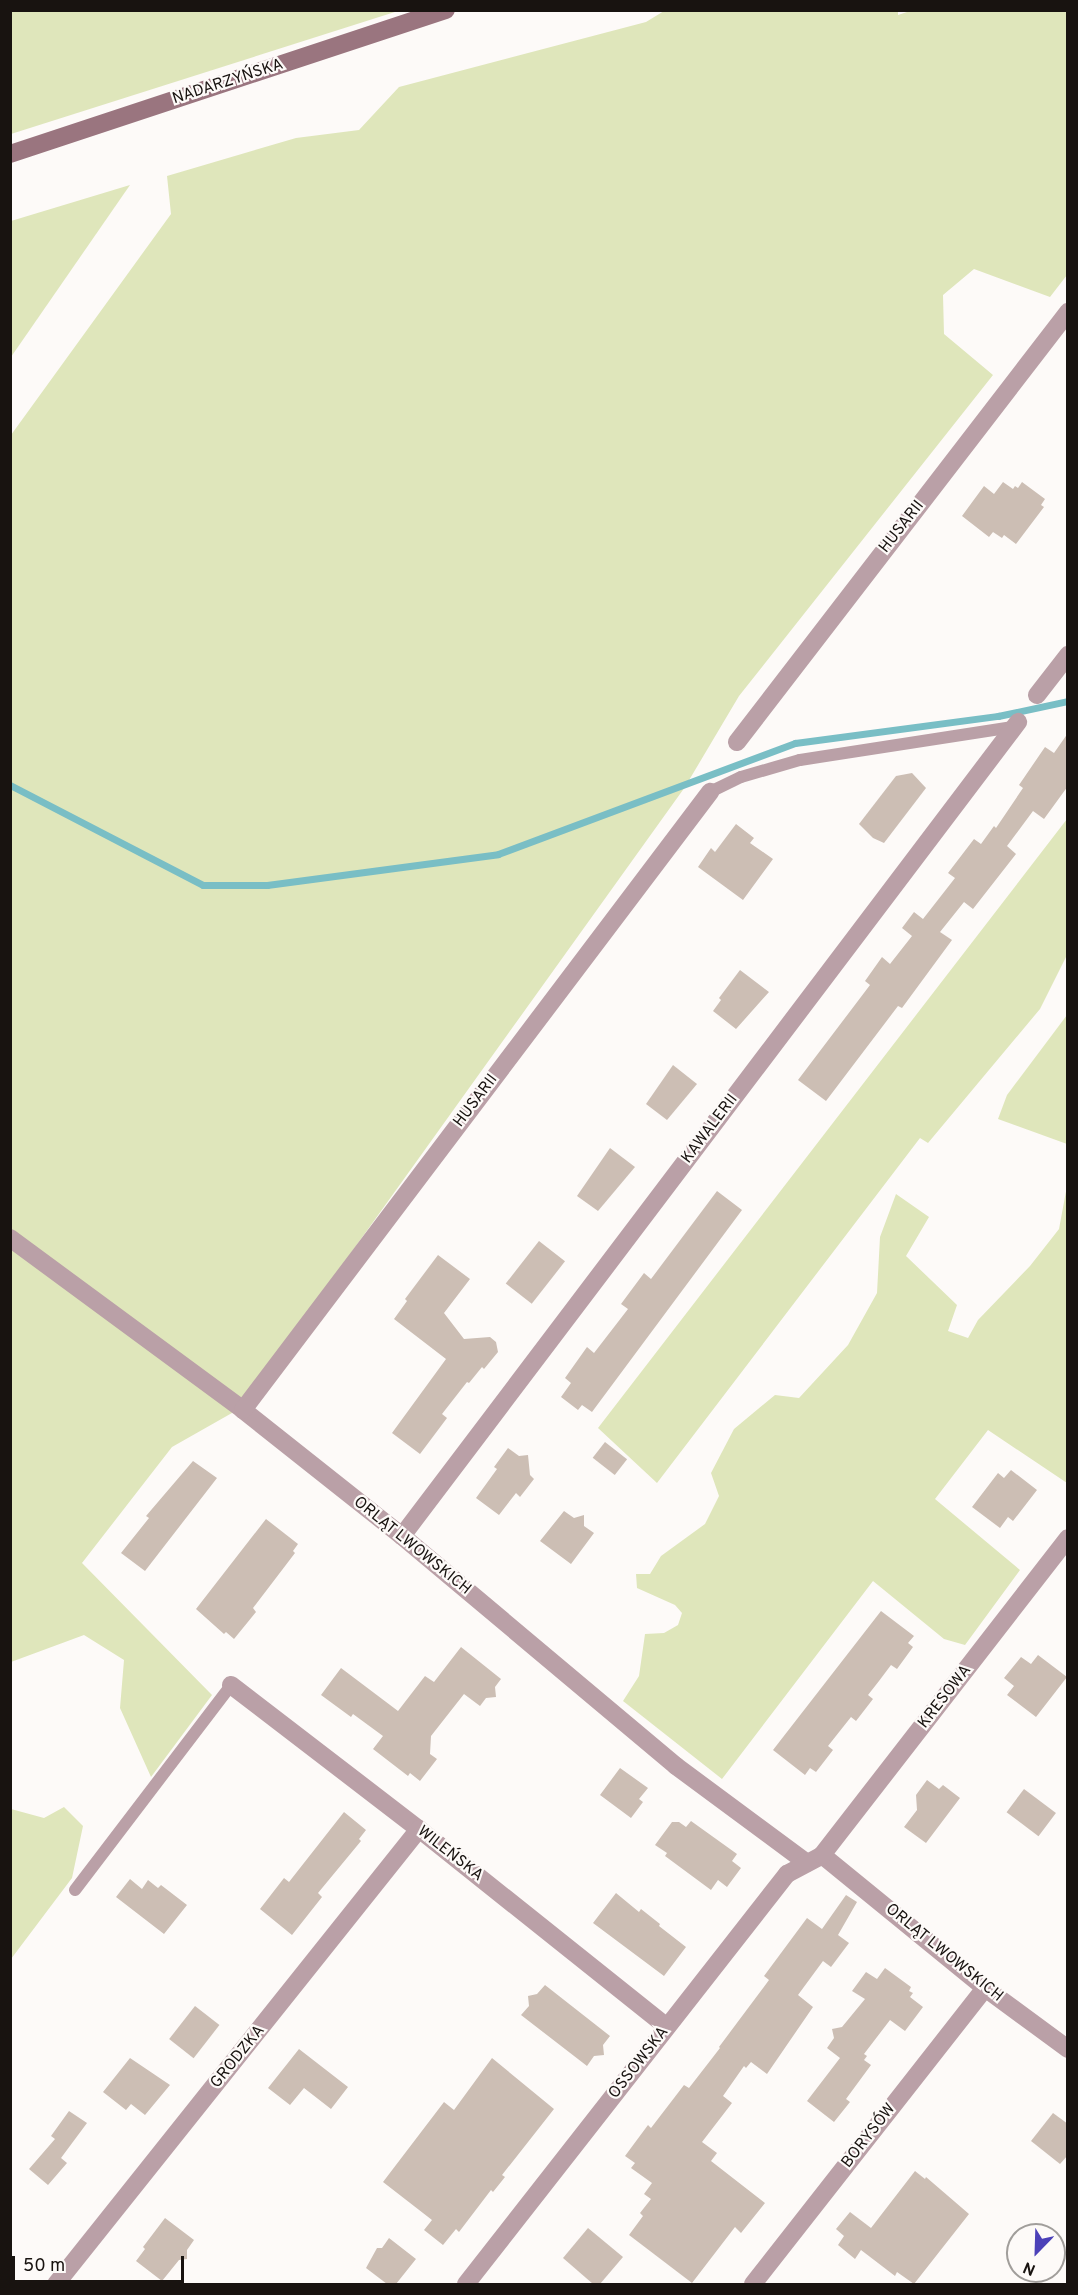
<!DOCTYPE html>
<meta charset="utf-8">
<style>
body{margin:0}
#map{position:relative;width:1078px;height:2295px;overflow:hidden;background:#fdfaf8;font-family:Overpass,sans-serif}
div>[style]{position:absolute}
.green>*{inset:0;background:#dfe6bb}
.stream>*{height:7px;margin:-3.5px;padding:0 3.5px;transform-origin:3.5px;border-radius:3.5px;background:#79bec5}
.building>*{inset:0;background:#ccbeb4;transform-origin:0 0}
.service>*{height:12px;margin:-6px;padding:0 6px;transform-origin:6px;border-radius:6px;background:#baa0a7}
.minor>*{height:18px;margin:-9px;padding:0 9px;transform-origin:9px;border-radius:9px;background:#baa0a7}
.secondary>*{height:18px;margin:-9px;padding:0 9px;transform-origin:9px;border-radius:9px;background:#9a757f}
span{translate:-50% -50%;white-space:nowrap;text-align:center;line-height:1.15;-webkit-text-stroke:4.5px #fdfaf8;paint-order:stroke}
.street-label{font-size:16px;color:#181310}
.frame{position:absolute;inset:0;border:12px solid #181310;pointer-events:none}
.north{position:absolute;left:1006px;top:2223px;width:60px;height:60px;box-sizing:border-box;background:#fdfaf8;border:2px solid #a19e9b;border-radius:50%;rotate:203deg;font-size:16px;font-weight:700;line-height:24px;text-align:center;color:#181310}
.north::after{content:'';display:block;margin:auto;width:21px;height:27px;background:#4c41b8;clip-path:polygon(50% 0,100% 100%,50% 72%,0 100%)}
.scale{position:absolute;left:12px;top:2256px;width:172px;height:27px;box-sizing:border-box;border:3px solid #181310;border-top:0;padding-left:8px;font-size:18px;line-height:21px;white-space:nowrap;color:#181310;-webkit-text-stroke:4px #fdfaf8;paint-order:stroke}
</style>
<div id="map">
<div class="green">
<div style="clip-path:polygon(11px 10px,398px 10px,398px 11px,11px 134px)"></div>
<div style="clip-path:polygon(913px 10px,1067px 11px,1067px 275px,1050px 297px,974px 269px,943px 295px,944px 334px,993px 375px,739px 696px,685px 787px,239px 1409px,172px 1447px,82px 1563px,212px 1695px,151px 1777px,120px 1708px,124px 1660px,84px 1635px,11px 1662px,11px 435px,171px 214px,167px 176px,296px 138px,359px 130px,399px 87px,646px 22px,664px 11px,898px 11px,898px 15px)"></div>
<div style="clip-path:polygon(130px 185px,11px 357px,11px 221px)"></div>
<div style="clip-path:polygon(1067px 819px,1067px 955px,1040px 1009px,928px 1143px,920px 1138px,657px 1483px,598px 1428px)"></div>
<div style="clip-path:polygon(1067px 1015px,1067px 1144px,998px 1119px,1007px 1095px)"></div>
<div style="clip-path:polygon(1067px 1186px,1067px 1483px,988px 1430px,935px 1499px,1020px 1570px,965px 1645px,944px 1639px,873px 1581px,722px 1779px,623px 1701px,639px 1676px,645px 1634px,664px 1633px,678px 1625px,682px 1613px,675px 1605px,637px 1588px,636px 1574px,650px 1574px,661px 1556px,705px 1524px,719px 1496px,711px 1473px,734px 1429px,775px 1395px,799px 1398px,848px 1345px,877px 1293px,880px 1237px,896px 1194px,929px 1217px,906px 1256px,957px 1305px,948px 1331px,968px 1338px,978px 1320px,1030px 1266px,1059px 1229px)"></div>
<div style="clip-path:polygon(64px 1807px,83px 1826px,72px 1878px,11px 1959px,11px 1809px,44px 1818px)"></div>
</div>
<div class="stream">
<div style="left:10px;top:785px;width:217px;rotate:27.4deg"></div>
<div style="left:203px;top:885px;width:64px"></div>
<div style="left:267px;top:885px;width:233px;rotate:-7.6deg"></div>
<div style="left:498px;top:854px;width:317px;rotate:-20.5deg"></div>
<div style="left:795px;top:743px;width:205px;rotate:-7.6deg"></div>
<div style="left:998px;top:716px;width:72px;rotate:-12.1deg"></div>
</div>
<div class="building">
<div style="clip-path:polygon(1003px 482px,1013px 489px,1015px 486px,1018px 488px,1022px 482px,1045px 499px,1041px 505px,1044px 507px,1016px 544px,1004px 535px,1002px 538px,993px 532px,989px 537px,962px 516px,984px 486px,994px 494px)"></div>
<div style="clip-path:polygon(1068px 733px,1068px 786px,1044px 819px,1033px 811px,1007px 846px,1016px 854px,973px 909px,964px 902px,940px 932px,952px 940px,902px 1008px,898px 1006px,826px 1101px,798px 1080px,870px 985px,865px 981px,882px 957px,890px 964px,912px 936px,902px 928px,914px 912px,923px 919px,955px 878px,948px 873px,974px 839px,981px 844px,994px 826px,996px 828px,1023px 788px,1019px 785px,1045px 747px,1054px 753px)"></div>
<div style="clip-path:polygon(912px 773px,926px 788px,884px 843px,873px 838px,859px 824px,896px 776px)"></div>
<div style="clip-path:polygon(736px 824px,754px 838px,750px 843px,773px 859px,743px 900px,698px 867px,711px 848px,715px 852px)"></div>
<div style="clip-path:polygon(740px 970px,769px 992px,736px 1029px,713px 1011px,721px 1000px,719px 998px)"></div>
<div style="clip-path:polygon(673px 1065px,697px 1084px,667px 1120px,646px 1104px)"></div>
<div style="clip-path:polygon(610px 1148px,635px 1167px,598px 1211px,577px 1196px)"></div>
<div style="clip-path:polygon(717px 1191px,742px 1210px,592px 1412px,582px 1405px,578px 1410px,561px 1397px,571px 1383px,565px 1378px,587px 1347px,594px 1353px,628px 1309px,621px 1304px,644px 1273px,651px 1279px)"></div>
<div style="left:539px;top:1241px;width:33px;height:54px;rotate:38deg"></div>
<div style="clip-path:polygon(438px 1255px,470px 1279px,444px 1313px,464px 1339px,490px 1337px,496px 1342px,498px 1352px,484px 1369px,482px 1367px,469px 1383px,467px 1382px,442px 1414px,447px 1418px,420px 1454px,392px 1433px,446px 1359px,394px 1319px,407px 1301px,405px 1299px)"></div>
<div style="left:605px;top:1442px;width:28px;height:20px;rotate:38deg"></div>
<div style="clip-path:polygon(508px 1448px,519px 1456px,528px 1455px,530px 1475px,534px 1479px,520px 1497px,516px 1493px,499px 1515px,476px 1498px,497px 1469px,494px 1467px)"></div>
<div style="clip-path:polygon(193px 1461px,217px 1478px,145px 1571px,121px 1553px,149px 1518px,146px 1516px)"></div>
<div style="clip-path:polygon(1011px 1470px,1037px 1490px,1013px 1521px,1008px 1517px,1000px 1528px,972px 1507px,998px 1473px,1004px 1478px)"></div>
<div style="clip-path:polygon(564px 1511px,574px 1518px,584px 1515px,584px 1526px,594px 1533px,571px 1564px,540px 1541px)"></div>
<div style="clip-path:polygon(266px 1519px,298px 1544px,293px 1551px,295px 1553px,253px 1608px,256px 1612px,234px 1639px,226px 1632px,224px 1634px,196px 1609px)"></div>
<div style="clip-path:polygon(881px 1611px,914px 1636px,908px 1643px,913px 1647px,897px 1669px,891px 1665px,879px 1681px,868px 1695px,873px 1699px,856px 1721px,851px 1717px,828px 1746px,833px 1750px,816px 1772px,810px 1768px,805px 1775px,773px 1750px)"></div>
<div style="clip-path:polygon(461px 1647px,501px 1679px,495px 1687px,496px 1697px,486px 1698px,480px 1706px,464px 1694px,431px 1736px,430px 1754px,437px 1759px,420px 1781px,410px 1773px,408px 1776px,373px 1749px,383px 1736px,353px 1714px,351px 1717px,321px 1695px,341px 1668px,398px 1711px,425px 1676px,434px 1682px)"></div>
<div style="clip-path:polygon(1038px 1655px,1067px 1677px,1036px 1717px,1007px 1695px,1014px 1686px,1004px 1678px,1021px 1657px,1031px 1664px)"></div>
<div style="clip-path:polygon(620px 1768px,648px 1788px,639px 1799px,643px 1802px,631px 1818px,600px 1795px)"></div>
<div style="clip-path:polygon(927px 1780px,939px 1789px,943px 1785px,960px 1798px,926px 1843px,904px 1827px,917px 1810px,916px 1795px)"></div>
<div style="left:1024px;top:1789px;width:40px;height:29px;rotate:37deg"></div>
<div style="clip-path:polygon(344px 1812px,366px 1830px,359px 1839px,361px 1841px,318px 1893px,322px 1897px,292px 1935px,260px 1909px,284px 1878px,289px 1882px)"></div>
<div style="clip-path:polygon(691px 1821px,737px 1854px,732px 1861px,741px 1868px,727px 1887px,718px 1880px,711px 1890px,665px 1856px,667px 1853px,655px 1845px,672px 1822px,679px 1822px,686px 1827px)"></div>
<div style="clip-path:polygon(130px 1879px,142px 1889px,148px 1880px,158px 1888px,161px 1885px,187px 1905px,164px 1934px,116px 1897px)"></div>
<div style="clip-path:polygon(616px 1893px,639px 1912px,641px 1909px,660px 1924px,659px 1926px,686px 1947px,664px 1976px,593px 1923px)"></div>
<div style="clip-path:polygon(846px 1895px,857px 1902px,838px 1935px,849px 1943px,831px 1967px,823px 1961px,798px 1995px,813px 2007px,767px 2074px,751px 2062px,746px 2068px,744px 2066px,723px 2096px,732px 2103px,702px 2142px,717px 2153px,711px 2161px,765px 2203px,741px 2233px,735px 2227px,692px 2283px,629px 2235px,643px 2216px,640px 2213px,651px 2199px,644px 2194px,652px 2183px,631px 2168px,635px 2163px,625px 2156px,648px 2125px,651px 2128px,684px 2085px,689px 2088px,720px 2048px,719px 2047px,769px 1980px,764px 1976px,807px 1918px,822px 1929px)"></div>
<div style="clip-path:polygon(885px 1968px,911px 1987px,909px 1991px,913px 1993px,910px 1997px,923px 2007px,905px 2031px,890px 2020px,864px 2054px,867px 2056px,864px 2060px,871px 2065px,846px 2099px,850px 2102px,834px 2122px,807px 2101px,840px 2058px,827px 2048px,834px 2038px,832px 2029px,842px 2027px,865px 1999px,852px 1991px,866px 1972px,877px 1979px)"></div>
<div style="clip-path:polygon(545px 1985px,610px 2036px,603px 2045px,604px 2055px,594px 2056px,587px 2066px,521px 2015px,529px 2006px,528px 1996px,537px 1994px)"></div>
<div style="left:195px;top:2006px;width:31px;height:42px;rotate:38deg"></div>
<div style="clip-path:polygon(299px 2049px,348px 2087px,331px 2109px,304px 2088px,290px 2105px,268px 2088px)"></div>
<div style="clip-path:polygon(130px 2058px,170px 2085px,145px 2115px,131px 2104px,126px 2110px,103px 2092px)"></div>
<div style="clip-path:polygon(492px 2058px,554px 2109px,502px 2175px,505px 2177px,493px 2192px,491px 2190px,459px 2232px,456px 2229px,443px 2245px,424px 2230px,432px 2220px,383px 2182px,444px 2102px,454px 2110px)"></div>
<div style="clip-path:polygon(69px 2111px,87px 2123px,61px 2158px,67px 2163px,48px 2185px,29px 2169px,55px 2139px,51px 2136px)"></div>
<div style="clip-path:polygon(1053px 2113px,1068px 2124px,1068px 2155px,1060px 2164px,1031px 2141px)"></div>
<div style="clip-path:polygon(915px 2171px,925px 2179px,926px 2177px,969px 2214px,914px 2284px,897px 2272px,895px 2276px,861px 2250px,855px 2259px,838px 2245px,844px 2236px,836px 2229px,850px 2212px,871px 2228px)"></div>
<div style="clip-path:polygon(165px 2218px,194px 2240px,187px 2250px,187px 2259px,179px 2260px,162px 2281px,136px 2261px,145px 2249px,143px 2247px)"></div>
<div style="clip-path:polygon(588px 2228px,623px 2257px,600px 2284px,593px 2284px,563px 2258px)"></div>
<div style="clip-path:polygon(389px 2238px,416px 2259px,396px 2284px,387px 2284px,366px 2268px,377px 2248px,382px 2248px)"></div>
</div>
<div class="service">
<div style="left:710px;top:792px;width:34px;rotate:-26deg"></div>
<div style="left:741px;top:777px;width:61px;rotate:-16.1deg"></div>
<div style="left:800px;top:760px;width:217px;rotate:-8.8deg"></div>
<div style="left:75px;top:1890px;width:258px;rotate:-52.7deg"></div>
</div>
<div class="minor">
<div style="left:1037px;top:695px;width:51px;rotate:-52.2deg"></div>
<div style="left:737px;top:742px;width:543px;rotate:-52.41deg"></div>
<div style="left:10px;top:1238px;width:290px;rotate:36.4deg"></div>
<div style="left:243px;top:1410px;width:203px;rotate:38.4deg"></div>
<div style="left:402px;top:1536px;width:358px;rotate:40deg"></div>
<div style="left:676px;top:1766px;width:163px;rotate:36.5deg"></div>
<div style="left:243px;top:1410px;width:775px;rotate:-52.92deg"></div>
<div style="left:402px;top:1536px;width:1021px;rotate:-52.88deg"></div>
<div style="left:231px;top:1685px;width:237px;rotate:37.5deg"></div>
<div style="left:419px;top:1829px;width:317px;rotate:38.6deg"></div>
<div style="left:822px;top:1855px;width:210px;rotate:39.2deg"></div>
<div style="left:985px;top:1988px;width:103px;rotate:36.3deg"></div>
<div style="left:56px;top:2284px;width:582px;rotate:-51.42deg"></div>
<div style="left:466px;top:2284px;width:521px;rotate:-51.94deg"></div>
<div style="left:787px;top:1874px;width:40px;rotate:-28deg"></div>
<div style="left:822px;top:1855px;width:401px;rotate:-52.2deg"></div>
<div style="left:753px;top:2284px;width:376px;rotate:-51.9deg"></div>
</div>
<div class="secondary">
<div style="left:10px;top:154px;width:459px;rotate:-18.3deg"></div>
</div>
<div class="street-label">
<span style="left:228px;top:82px;rotate:-18deg">NADARZYŃSKA</span>
<span style="left:902px;top:527px;rotate:-52deg">HUSARII</span>
<span style="left:476px;top:1101px;rotate:-53deg">HUSARII</span>
<span style="left:710px;top:1129px;rotate:-53deg">KAWALERII</span>
<span style="left:412px;top:1546px;rotate:39deg">ORLĄT LWOWSKICH</span>
<span style="left:945px;top:1697px;rotate:-52deg">KRESOWA</span>
<span style="left:450px;top:1854px;rotate:38deg">WILEŃSKA</span>
<span style="left:944px;top:1953px;rotate:39deg">ORLĄT LWOWSKICH</span>
<span style="left:238px;top:2057px;rotate:-51deg">GRODZKA</span>
<span style="left:639px;top:2063px;rotate:-52deg">OSSOWSKA</span>
<span style="left:869px;top:2136px;rotate:-52deg">BORYSÓW</span>
</div>
<div class="frame"></div>
<div class="north">N</div>
<div class="scale">50 m</div>
</div>
